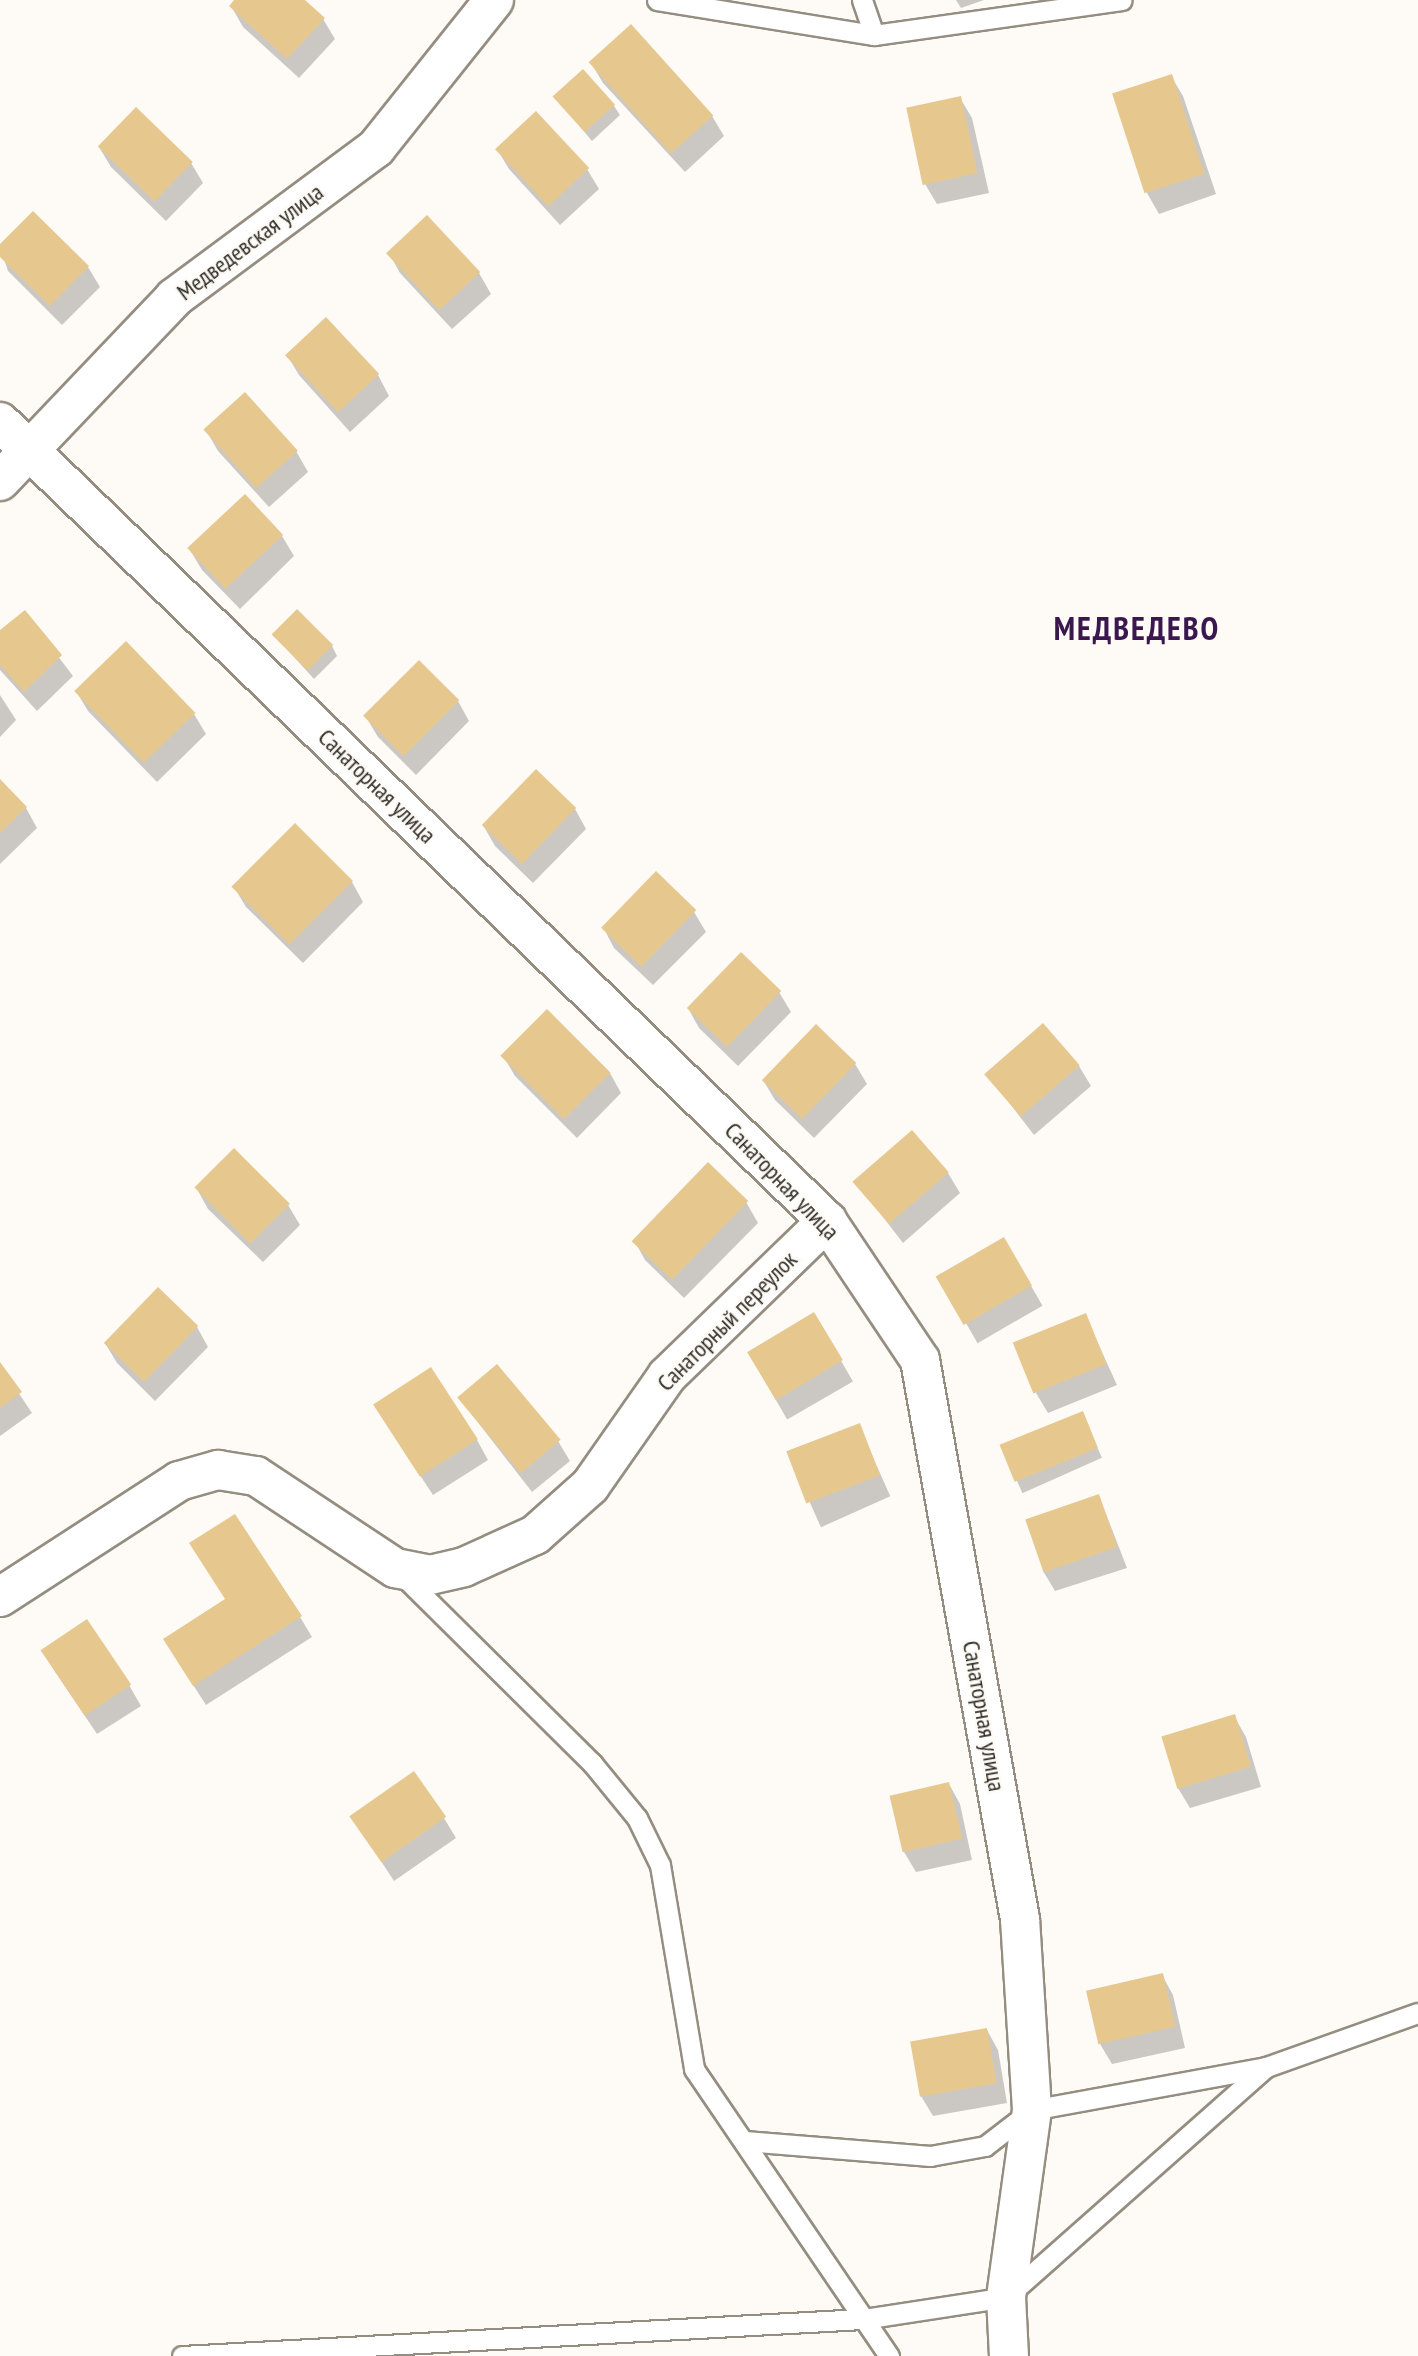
<!DOCTYPE html>
<meta charset="utf-8">
<style>
body{margin:0}
#map{position:relative;width:1418px;height:2356px;overflow:hidden;background:#fefbf6;font-family:"PT Sans Narrow",sans-serif}
div>[style]{position:absolute}
.shadow>*{inset:0;background:#0003;transform-origin:0 0}
.building>*{inset:0;background:#e6c88f;transform-origin:0 0}
.roads{filter:drop-shadow(2px 0 #948d80) drop-shadow(-2px 0 #948d80) drop-shadow(0 2px #948d80) drop-shadow(0 -2px #948d80)}
.lane>*{height:19px;margin:-9.5px;padding:0 9.5px;transform-origin:9.5px;border-radius:9.5px;background:#fff}
.street>*{height:38px;margin:-19px;padding:0 19px;transform-origin:19px;border-radius:19px;background:#fff}
span{translate:-50% -50%;white-space:nowrap;text-align:center;line-height:1.15;-webkit-text-stroke:5px #fefbf6;paint-order:stroke}
.street-label{font-size:24px;color:#2e2c26}
.district-label{font-size:32px;color:#3a184f;font-weight:700;letter-spacing:2px}
</style>
<div id="map">
<div class="shadow">
<div style="clip-path:polygon(237px 0,303px 0,323px 19px,335px 39px,299px 78px,243px 27px,231px 6px)"></div>
<div style="clip-path:polygon(956px 0,984px 0,961px 8px)"></div>
<div style="clip-path:polygon(591px 63px,712px 116px,724px 136px,685px 172px,603px 83px)"></div>
<div style="clip-path:polygon(1171px 76px,1183px 96px,1216px 194px,1159px 214px,1147px 193px)"></div>
<div style="clip-path:polygon(555px 97px,614px 106px,620px 115px,592px 141px)"></div>
<div style="clip-path:polygon(960px 98px,972px 118px,989px 193px,937px 204px,925px 184px)"></div>
<div style="clip-path:polygon(99px 147px,191px 163px,203px 183px,166px 221px,111px 167px)"></div>
<div style="clip-path:polygon(497px 149px,587px 169px,599px 189px,560px 225px,509px 169px)"></div>
<div style="clip-path:polygon(427px 218px,479px 273px,491px 294px,452px 329px,400px 273px,389px 253px)"></div>
<div style="clip-path:polygon(0 247px,88px 267px,100px 287px,62px 325px,8px 271px)"></div>
<div style="clip-path:polygon(326px 320px,378px 375px,389px 396px,350px 432px,299px 375px,287px 355px)"></div>
<div style="clip-path:polygon(206px 430px,296px 451px,308px 472px,269px 507px,218px 451px)"></div>
<div style="clip-path:polygon(245px 497px,282px 536px,294px 556px,240px 609px,202px 570px,190px 550px)"></div>
<div style="clip-path:polygon(25px 613px,73px 676px,37px 711px,0 670px,0 632px)"></div>
<div style="clip-path:polygon(273px 634px,332px 646px,337px 656px,314px 679px)"></div>
<div style="clip-path:polygon(76px 691px,194px 714px,206px 734px,157px 782px,88px 711px)"></div>
<div style="clip-path:polygon(0 695px,16px 720px,0 737px)"></div>
<div style="clip-path:polygon(458px 701px,469px 721px,416px 775px,378px 737px,366px 717px)"></div>
<div style="clip-path:polygon(0 782px,26px 808px,37px 828px,0 864px)"></div>
<div style="clip-path:polygon(575px 809px,586px 829px,533px 883px,495px 846px,483px 825px)"></div>
<div style="clip-path:polygon(352px 882px,363px 902px,303px 963px,246px 907px,234px 887px)"></div>
<div style="clip-path:polygon(694px 912px,706px 932px,653px 985px,614px 948px,603px 927px)"></div>
<div style="clip-path:polygon(779px 992px,791px 1012px,738px 1066px,699px 1028px,688px 1008px)"></div>
<div style="clip-path:polygon(816px 1026px,855px 1064px,867px 1084px,814px 1138px,775px 1100px,763px 1080px)"></div>
<div style="clip-path:polygon(503px 1056px,610px 1073px,621px 1093px,577px 1138px,515px 1076px)"></div>
<div style="clip-path:polygon(1079px 1066px,1091px 1086px,1034px 1135px,987px 1074px)"></div>
<div style="clip-path:polygon(948px 1173px,960px 1193px,903px 1243px,856px 1182px)"></div>
<div style="clip-path:polygon(197px 1189px,288px 1205px,300px 1225px,263px 1262px,208px 1209px)"></div>
<div style="clip-path:polygon(746px 1202px,758px 1223px,684px 1298px,645px 1260px,634px 1240px)"></div>
<div style="left:1004px;top:1239px;width:77px;height:75px;rotate:60deg"></div>
<div style="left:814px;top:1314px;width:78px;height:76px;rotate:60deg"></div>
<div style="clip-path:polygon(1085px 1315px,1117px 1385px,1048px 1413px,1036px 1393px)"></div>
<div style="clip-path:polygon(197px 1327px,208px 1347px,155px 1401px,117px 1363px,105px 1343px)"></div>
<div style="clip-path:polygon(0 1365px,32px 1413px,0 1436px)"></div>
<div style="clip-path:polygon(459px 1398px,558px 1441px,570px 1461px,532px 1492px)"></div>
<div style="left:1082px;top:1413px;width:49px;height:87px;rotate:66deg"></div>
<div style="clip-path:polygon(387px 1425px,477px 1440px,488px 1460px,433px 1495px)"></div>
<div style="left:859px;top:1426px;width:77px;height:76px;rotate:66deg"></div>
<div style="clip-path:polygon(1099px 1496px,1127px 1568px,1055px 1591px,1043px 1571px)"></div>
<div style="clip-path:polygon(300px 1617px,312px 1637px,206px 1705px,177px 1660px)"></div>
<div style="clip-path:polygon(54px 1670px,129px 1685px,141px 1706px,97px 1734px)"></div>
<div style="clip-path:polygon(1234px 1716px,1246px 1737px,1261px 1787px,1190px 1808px,1178px 1788px)"></div>
<div style="clip-path:polygon(949px 1784px,960px 1804px,972px 1860px,916px 1872px,904px 1852px,892px 1799px)"></div>
<div style="clip-path:polygon(352px 1817px,444px 1818px,456px 1838px,394px 1881px)"></div>
<div style="clip-path:polygon(1162px 1975px,1173px 1995px,1185px 2048px,1112px 2064px,1100px 2044px)"></div>
<div style="clip-path:polygon(987px 2030px,998px 2050px,1007px 2103px,933px 2116px,921px 2096px)"></div>
</div>
<div class="building">
<div style="clip-path:polygon(234px 0,305px 0,325px 18px,287px 59px,229px 6px)"></div>
<div style="left:631px;top:24px;width:123px;height:57px;rotate:48deg"></div>
<div style="left:583px;top:69px;width:48px;height:41px;rotate:48deg"></div>
<div style="left:1172px;top:74px;width:105px;height:63px;rotate:72deg"></div>
<div style="left:961px;top:96px;width:79px;height:56px;rotate:78deg"></div>
<div style="left:136px;top:107px;width:79px;height:55px;rotate:44deg"></div>
<div style="left:536px;top:111px;width:78px;height:56px;rotate:47deg"></div>
<div style="clip-path:polygon(33px 211px,89px 266px,50px 306px,0 257px,0 244px)"></div>
<div style="left:427px;top:215px;width:78px;height:56px;rotate:47deg"></div>
<div style="left:326px;top:317px;width:78px;height:56px;rotate:47deg"></div>
<div style="left:245px;top:392px;width:79px;height:56px;rotate:48deg"></div>
<div style="left:245px;top:494px;width:56px;height:79px;rotate:47deg"></div>
<div style="left:297px;top:609px;width:51px;height:36px;rotate:45deg"></div>
<div style="clip-path:polygon(25px 610px,62px 655px,24px 692px,0 665px,0 630px)"></div>
<div style="left:126px;top:641px;width:100px;height:72px;rotate:46deg"></div>
<div style="left:419px;top:660px;width:57px;height:79px;rotate:45deg"></div>
<div style="left:536px;top:769px;width:56px;height:78px;rotate:44deg"></div>
<div style="clip-path:polygon(0 779px,27px 807px,0 833px)"></div>
<div style="left:295px;top:823px;width:82px;height:90px;rotate:45deg"></div>
<div style="left:656px;top:871px;width:56px;height:79px;rotate:44deg"></div>
<div style="left:741px;top:952px;width:56px;height:78px;rotate:44deg"></div>
<div style="left:547px;top:1009px;width:90px;height:66px;rotate:45deg"></div>
<div style="left:1043px;top:1023px;width:56px;height:78px;rotate:49deg"></div>
<div style="left:816px;top:1024px;width:56px;height:78px;rotate:44deg"></div>
<div style="left:912px;top:1130px;width:56px;height:79px;rotate:49deg"></div>
<div style="left:234px;top:1148px;width:79px;height:56px;rotate:45deg"></div>
<div style="left:708px;top:1162px;width:56px;height:110px;rotate:44deg"></div>
<div style="left:1004px;top:1237px;width:56px;height:79px;rotate:60deg"></div>
<div style="left:158px;top:1287px;width:56px;height:78px;rotate:44deg"></div>
<div style="left:814px;top:1312px;width:56px;height:78px;rotate:59deg"></div>
<div style="left:1086px;top:1313px;width:55px;height:79px;rotate:68deg"></div>
<div style="clip-path:polygon(0 1362px,22px 1392px,0 1408px)"></div>
<div style="left:497px;top:1364px;width:99px;height:52px;rotate:50deg"></div>
<div style="left:431px;top:1367px;width:86px;height:69px;rotate:57deg"></div>
<div style="left:1083px;top:1411px;width:40px;height:90px;rotate:68deg"></div>
<div style="left:860px;top:1423px;width:56px;height:79px;rotate:69deg"></div>
<div style="left:1099px;top:1494px;width:56px;height:78px;rotate:71deg"></div>
<div style="clip-path:polygon(235px 1514px,302px 1616px,193px 1686px,163px 1639px,225px 1599px,189px 1543px)"></div>
<div style="left:87px;top:1619px;width:79px;height:56px;rotate:56deg"></div>
<div style="left:1235px;top:1714px;width:55px;height:77px;rotate:73deg"></div>
<div style="left:414px;top:1771px;width:56px;height:79px;rotate:55deg"></div>
<div style="left:949px;top:1782px;width:58px;height:61px;rotate:77deg"></div>
<div style="left:1163px;top:1973px;width:55px;height:79px;rotate:77deg"></div>
<div style="left:987px;top:2028px;width:56px;height:78px;rotate:80deg"></div>
</div>
<div class="roads">
<div class="lane">
<div style="left:657px;top:0;width:220px;rotate:9.2deg"></div>
<div style="left:874px;top:35px;width:250px;rotate:-8deg"></div>
<div style="left:862px;top:0;width:37px;rotate:71deg"></div>
<div style="left:401px;top:1574px;width:269px;rotate:44.7deg"></div>
<div style="left:592px;top:1763px;width:71px;rotate:50.7deg"></div>
<div style="left:637px;top:1818px;width:52px;rotate:63.9deg"></div>
<div style="left:660px;top:1865px;width:207px;rotate:80.5deg"></div>
<div style="left:694px;top:2069px;width:347px;rotate:55.8deg"></div>
<div style="left:745px;top:2141px;width:186px;rotate:4.6deg"></div>
<div style="left:930px;top:2156px;width:56px;rotate:-10.3deg"></div>
<div style="left:985px;top:2146px;width:59px;rotate:-37.5deg"></div>
<div style="left:1032px;top:2110px;width:238px;rotate:-10.4deg"></div>
<div style="left:1266px;top:2067px;width:161px;rotate:-19.6deg"></div>
<div style="left:182px;top:2356px;width:683px;rotate:-3.11deg"></div>
<div style="left:864px;top:2319px;width:144px;rotate:-8.8deg"></div>
<div style="left:1006px;top:2297px;width:347px;rotate:-41.5deg"></div>
</div>
<div class="street">
<div style="left:0;top:422px;width:1150px;rotate:44.01deg"></div>
<div style="left:827px;top:1221px;width:167px;rotate:56.2deg"></div>
<div style="left:920px;top:1360px;width:568px;rotate:79.86deg"></div>
<div style="left:1020px;top:1919px;width:191px;rotate:86.4deg"></div>
<div style="left:1032px;top:2110px;width:189px;rotate:97.9deg"></div>
<div style="left:1006px;top:2297px;width:59px;rotate:87.1deg"></div>
<div style="left:0;top:481px;width:253px;rotate:-46.4deg"></div>
<div style="left:174px;top:298px;width:252px;rotate:-36.6deg"></div>
<div style="left:376px;top:148px;width:189px;rotate:-51.4deg"></div>
<div style="left:0;top:1597px;width:213px;rotate:-32.9deg"></div>
<div style="left:179px;top:1481px;width:41px;rotate:-15.8deg"></div>
<div style="left:218px;top:1470px;width:38px;rotate:9deg"></div>
<div style="left:256px;top:1476px;width:167px;rotate:33.5deg"></div>
<div style="left:395px;top:1568px;width:36px;rotate:11deg"></div>
<div style="left:430px;top:1575px;width:35px;rotate:-13deg"></div>
<div style="left:464px;top:1567px;width:78px;rotate:-24.3deg"></div>
<div style="left:535px;top:1535px;width:74px;rotate:-41.7deg"></div>
<div style="left:590px;top:1486px;width:134px;rotate:-55deg"></div>
<div style="left:667px;top:1376px;width:223px;rotate:-44.1deg"></div>
</div>
</div>
<div class="street-label">
<span style="left:250px;top:242px;rotate:-37deg">Медведевская улица</span>
<span style="left:377px;top:786px;rotate:44deg">Санаторная улица</span>
<span style="left:782px;top:1181px;rotate:46deg">Санаторная улица</span>
<span style="left:727px;top:1321px;rotate:-45deg">Санаторный переулок</span>
<span style="left:984px;top:1716px;rotate:80deg">Санаторная улица</span>
</div>
<div class="district-label">
<span style="left:1137px;top:628px">МЕДВЕДЕВО</span>
</div>
</div>
